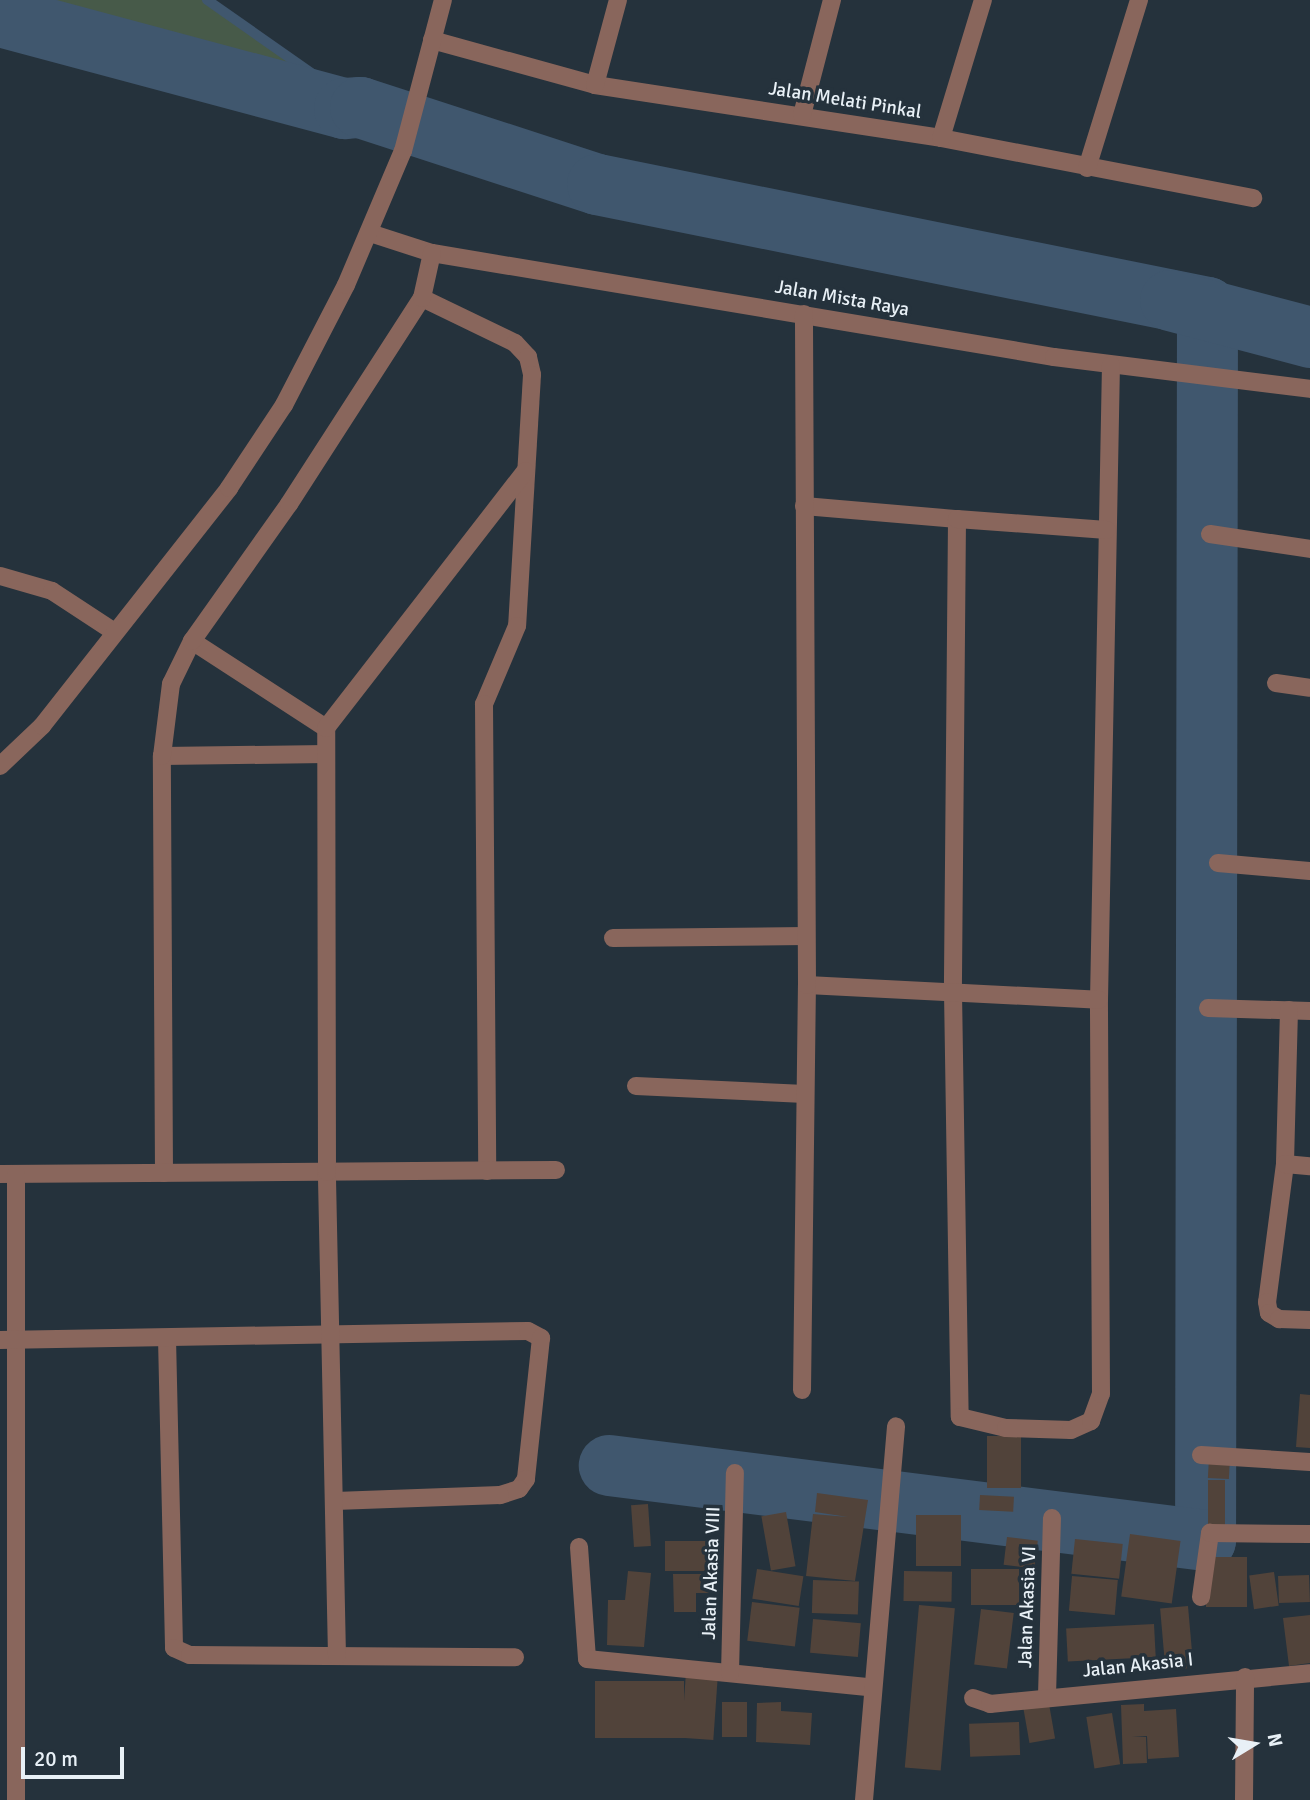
<!DOCTYPE html>
<style>
body{margin:0}
#map{position:relative;width:1310px;height:1800px;overflow:hidden;background:#25323c;font-family:Signika,sans-serif}
div>[style]{position:absolute}
.green>*{inset:0;background:#475a49}
.stream>*{height:10px;margin:-5px;padding:0 5px;transform-origin:5px;border-radius:5px;background:#40576e}
.river>*{height:61px;margin:-30.5px;padding:0 30.5px;transform-origin:30.5px;border-radius:30.5px;background:#40576e}
.building>*{inset:0;background:#51433a;transform-origin:0 0}
.street>*{height:18px;margin:-9px;padding:0 9px;transform-origin:9px;border-radius:9px;background:#89665c}
span{translate:-50% -50%;white-space:nowrap;text-align:center;line-height:1.15;-webkit-text-stroke:7px #25323c;paint-order:stroke}
.street-label{font-size:19px;color:#e8f0f6}
.north{position:absolute;left:1219px;top:1709px;width:70px;height:70px;-webkit-text-stroke:5px #25323c;paint-order:stroke;rotate:79deg;font-size:19px;font-weight:700;line-height:28px;text-align:center;color:#e8f0f6}
.north::after{content:'';display:block;margin:auto;width:24px;height:32px;background:#e8f0f6;clip-path:polygon(50% 0,100% 100%,50% 72%,0 100%)}
.scale{position:absolute;left:21px;top:1747px;width:103px;height:32px;box-sizing:border-box;border:4px solid #e8f0f6;border-top:0;padding-left:9px;font-size:21px;line-height:24px;white-space:nowrap;color:#e8f0f6;-webkit-text-stroke:5px #25323c;paint-order:stroke}
</style>
<div id="map">
<div class="green">
<div style="clip-path:polygon(0 0,207px 0,350px 96px,418px 97px,401px 148px,343px 108px,0 16px)"></div>
</div>
<div class="stream">
<div style="left:0;top:16px;width:356px;rotate:15deg"></div>
<div style="left:344px;top:108px;width:16px;rotate:-4deg"></div>
<div style="left:360px;top:107px;width:187px;rotate:-145deg"></div>
</div>
<div class="river">
<div style="left:0;top:16px;width:356px;rotate:15deg"></div>
<div style="left:344px;top:108px;width:16px;rotate:-4deg"></div>
<div style="left:360px;top:107px;width:249px;rotate:18deg"></div>
<div style="left:597px;top:184px;width:622px;rotate:11.4deg"></div>
<div style="left:1207px;top:307px;width:1233px;rotate:90.09deg"></div>
<div style="left:1205px;top:1540px;width:601px;rotate:-172.83deg"></div>
<div style="left:1170px;top:300px;width:145px;rotate:14.8deg"></div>
</div>
<div class="building">
<div style="clip-path:polygon(1300px 1394px,1310px 1395px,1310px 1448px,1296px 1447px)"></div>
<div style="left:987px;top:1436px;width:34px;height:52px"></div>
<div style="left:1209px;top:1457px;width:21px;height:21px;rotate:3deg"></div>
<div style="left:1225px;top:1480px;width:46px;height:17px;rotate:90deg"></div>
<div style="clip-path:polygon(817px 1493px,868px 1500px,855px 1581px,806px 1576px,813px 1514px,848px 1517px,815px 1512px)"></div>
<div style="left:980px;top:1495px;width:34px;height:15px;rotate:3deg"></div>
<div style="left:648px;top:1504px;width:42px;height:17px;rotate:86deg"></div>
<div style="left:786px;top:1512px;width:55px;height:25px;rotate:80deg"></div>
<div style="left:916px;top:1515px;width:45px;height:51px"></div>
<div style="left:1130px;top:1534px;width:51px;height:63px;rotate:8deg"></div>
<div style="left:1007px;top:1537px;width:31px;height:28px;rotate:7deg"></div>
<div style="left:1075px;top:1539px;width:48px;height:35px;rotate:6deg"></div>
<div style="left:709px;top:1541px;width:30px;height:44px;rotate:90deg"></div>
<div style="left:1206px;top:1557px;width:41px;height:50px"></div>
<div style="left:757px;top:1569px;width:47px;height:30px;rotate:9deg"></div>
<div style="left:1019px;top:1569px;width:36px;height:48px;rotate:90deg"></div>
<div style="clip-path:polygon(628px 1571px,651px 1573px,644px 1647px,607px 1645px,608px 1600px,625px 1600px)"></div>
<div style="left:904px;top:1571px;width:48px;height:30px;rotate:1deg"></div>
<div style="left:1274px;top:1572px;width:34px;height:25px;rotate:82deg"></div>
<div style="clip-path:polygon(673px 1574px,715px 1574px,715px 1593px,696px 1593px,696px 1612px,674px 1612px)"></div>
<div style="left:1309px;top:1575px;width:27px;height:31px;rotate:88deg"></div>
<div style="left:1072px;top:1576px;width:46px;height:35px;rotate:5deg"></div>
<div style="left:813px;top:1580px;width:46px;height:33px;rotate:2deg"></div>
<div style="left:752px;top:1602px;width:48px;height:39px;rotate:7deg"></div>
<div style="left:919px;top:1605px;width:36px;height:163px;rotate:5deg"></div>
<div style="left:1188px;top:1606px;width:62px;height:28px;rotate:85deg"></div>
<div style="left:981px;top:1609px;width:33px;height:56px;rotate:7deg"></div>
<div style="clip-path:polygon(1310px 1615px,1310px 1663px,1289px 1666px,1283px 1618px)"></div>
<div style="left:813px;top:1619px;width:48px;height:34px;rotate:5deg"></div>
<div style="left:1154px;top:1624px;width:33px;height:88px;rotate:87deg"></div>
<div style="left:686px;top:1672px;width:32px;height:66px;rotate:4deg"></div>
<div style="left:595px;top:1681px;width:89px;height:57px"></div>
<div style="left:722px;top:1702px;width:25px;height:35px"></div>
<div style="clip-path:polygon(781px 1702px,781px 1711px,812px 1713px,810px 1745px,756px 1742px,757px 1703px)"></div>
<div style="left:1049px;top:1704px;width:35px;height:26px;rotate:80deg"></div>
<div style="clip-path:polygon(1144px 1704px,1144px 1711px,1176px 1709px,1179px 1757px,1148px 1759px,1147px 1736px,1132px 1737px,1146px 1737px,1147px 1763px,1123px 1764px,1121px 1705px)"></div>
<div style="left:1112px;top:1713px;width:52px;height:26px;rotate:81deg"></div>
<div style="left:1019px;top:1722px;width:33px;height:50px;rotate:88deg"></div>
</div>
<div class="street">
<div style="left:432px;top:40px;width:169px;rotate:15.4deg"></div>
<div style="left:595px;top:85px;width:350px;rotate:8.7deg"></div>
<div style="left:941px;top:138px;width:318px;rotate:10.9deg"></div>
<div style="left:595px;top:85px;width:88px;rotate:-74.9deg"></div>
<div style="left:802px;top:115px;width:119px;rotate:-75.4deg"></div>
<div style="left:941px;top:138px;width:144px;rotate:-73.1deg"></div>
<div style="left:1087px;top:168px;width:176px;rotate:-72.8deg"></div>
<div style="left:370px;top:233px;width:65px;rotate:17.9deg"></div>
<div style="left:432px;top:253px;width:631px;rotate:9.49deg"></div>
<div style="left:1054px;top:357px;width:258px;rotate:7.1deg"></div>
<div style="left:422px;top:298px;width:103px;rotate:25.8deg"></div>
<div style="left:515px;top:343px;width:19px;rotate:47deg"></div>
<div style="left:528px;top:357px;width:18px;rotate:77deg"></div>
<div style="left:532px;top:375px;width:251px;rotate:93.4deg"></div>
<div style="left:517px;top:626px;width:85px;rotate:112.9deg"></div>
<div style="left:484px;top:704px;width:467px;rotate:89.6deg"></div>
<div style="left:804px;top:506px;width:154px;rotate:4.9deg"></div>
<div style="left:957px;top:519px;width:473px;rotate:90.5deg"></div>
<div style="left:953px;top:992px;width:425px;rotate:89.1deg"></div>
<div style="left:960px;top:1417px;width:47px;rotate:13.4deg"></div>
<div style="left:1006px;top:1428px;width:65px;rotate:1.8deg"></div>
<div style="left:1071px;top:1430px;width:22px;rotate:-24deg"></div>
<div style="left:1091px;top:1421px;width:29px;rotate:-70deg"></div>
<div style="left:1101px;top:1394px;width:394px;rotate:-90.3deg"></div>
<div style="left:1099px;top:1000px;width:635px;rotate:-88.92deg"></div>
<div style="left:957px;top:519px;width:150px;rotate:4.2deg"></div>
<div style="left:1210px;top:534px;width:101px;rotate:8.5deg"></div>
<div style="left:0;top:576px;width:54px;rotate:16.1deg"></div>
<div style="left:52px;top:591px;width:73px;rotate:33.3deg"></div>
<div style="left:192px;top:641px;width:160px;rotate:33deg"></div>
<div style="left:1276px;top:683px;width:34px;rotate:8deg"></div>
<div style="left:162px;top:756px;width:164px;rotate:-0.7deg"></div>
<div style="left:0;top:766px;width:58px;rotate:-43.6deg"></div>
<div style="left:42px;top:726px;width:303px;rotate:-51.8deg"></div>
<div style="left:229px;top:488px;width:100px;rotate:-56.5deg"></div>
<div style="left:284px;top:405px;width:135px;rotate:-62.7deg"></div>
<div style="left:346px;top:285px;width:146px;rotate:-67deg"></div>
<div style="left:403px;top:151px;width:156px;rotate:-75.2deg"></div>
<div style="left:1218px;top:863px;width:92px;rotate:5deg"></div>
<div style="left:613px;top:938px;width:193px;rotate:-0.6deg"></div>
<div style="left:807px;top:985px;width:292px;rotate:2.9deg"></div>
<div style="left:1208px;top:1008px;width:102px;rotate:1.7deg"></div>
<div style="left:1289px;top:1010px;width:154px;rotate:91.5deg"></div>
<div style="left:1285px;top:1164px;width:139px;rotate:97.4deg"></div>
<div style="left:1267px;top:1302px;width:11px;rotate:80deg"></div>
<div style="left:1269px;top:1313px;width:12px;rotate:31deg"></div>
<div style="left:1279px;top:1319px;width:31px;rotate:2deg"></div>
<div style="left:636px;top:1086px;width:169px;rotate:2.7deg"></div>
<div style="left:1285px;top:1164px;width:25px;rotate:5deg"></div>
<div style="left:164px;top:1173px;width:417px;rotate:-90.3deg"></div>
<div style="left:162px;top:756px;width:73px;rotate:-82.9deg"></div>
<div style="left:171px;top:684px;width:48px;rotate:-64deg"></div>
<div style="left:192px;top:641px;width:168px;rotate:-54.7deg"></div>
<div style="left:289px;top:504px;width:245px;rotate:-57.2deg"></div>
<div style="left:422px;top:298px;width:46px;rotate:-77.5deg"></div>
<div style="left:0;top:1174px;width:556px;rotate:-0.41deg"></div>
<div style="left:16px;top:1174px;width:626px;rotate:90deg"></div>
<div style="left:167px;top:1338px;width:310px;rotate:88.7deg"></div>
<div style="left:174px;top:1648px;width:17px;rotate:24deg"></div>
<div style="left:190px;top:1655px;width:325px;rotate:0.4deg"></div>
<div style="left:0;top:1340px;width:528px;rotate:-0.98deg"></div>
<div style="left:528px;top:1331px;width:15px;rotate:28deg"></div>
<div style="left:541px;top:1338px;width:142px;rotate:96.1deg"></div>
<div style="left:526px;top:1479px;width:12px;rotate:125deg"></div>
<div style="left:519px;top:1489px;width:20px;rotate:162deg"></div>
<div style="left:500px;top:1495px;width:165px;rotate:177.9deg"></div>
<div style="left:802px;top:1390px;width:405px;rotate:-89.3deg"></div>
<div style="left:807px;top:985px;width:671px;rotate:-90.26deg"></div>
<div style="left:1201px;top:1455px;width:109px;rotate:3.7deg"></div>
<div style="left:579px;top:1547px;width:112px;rotate:85.9deg"></div>
<div style="left:587px;top:1659px;width:284px;rotate:5.7deg"></div>
<div style="left:1201px;top:1597px;width:65px;rotate:-82deg"></div>
<div style="left:1210px;top:1533px;width:100px;rotate:0.6deg"></div>
<div style="left:337px;top:1656px;width:484px;rotate:-91.2deg"></div>
<div style="left:327px;top:1172px;width:444px;rotate:-90.1deg"></div>
<div style="left:326px;top:728px;width:325px;rotate:-52.2deg"></div>
<div style="left:730px;top:1673px;width:200px;rotate:-88.6deg"></div>
<div style="left:1047px;top:1696px;width:178px;rotate:-88.4deg"></div>
<div style="left:973px;top:1698px;width:18px;rotate:19deg"></div>
<div style="left:990px;top:1704px;width:321px;rotate:-5.5deg"></div>
<div style="left:864px;top:1800px;width:375px;rotate:-85.1deg"></div>
<div style="left:1244px;top:1800px;width:123px;rotate:-89.5deg"></div>
</div>
<div class="street-label">
<span style="left:845px;top:101px;rotate:9deg">Jalan Melati Pinkal</span>
<span style="left:842px;top:299px;rotate:10deg">Jalan Mista Raya</span>
<span style="left:712px;top:1573px;rotate:-88deg">Jalan Akasia VIII</span>
<span style="left:1028px;top:1607px;rotate:-88deg">Jalan Akasia VI</span>
<span style="left:1138px;top:1666px;rotate:-6deg">Jalan Akasia I</span>
</div>
<div class="north">N</div>
<div class="scale">20 m</div>
</div>
